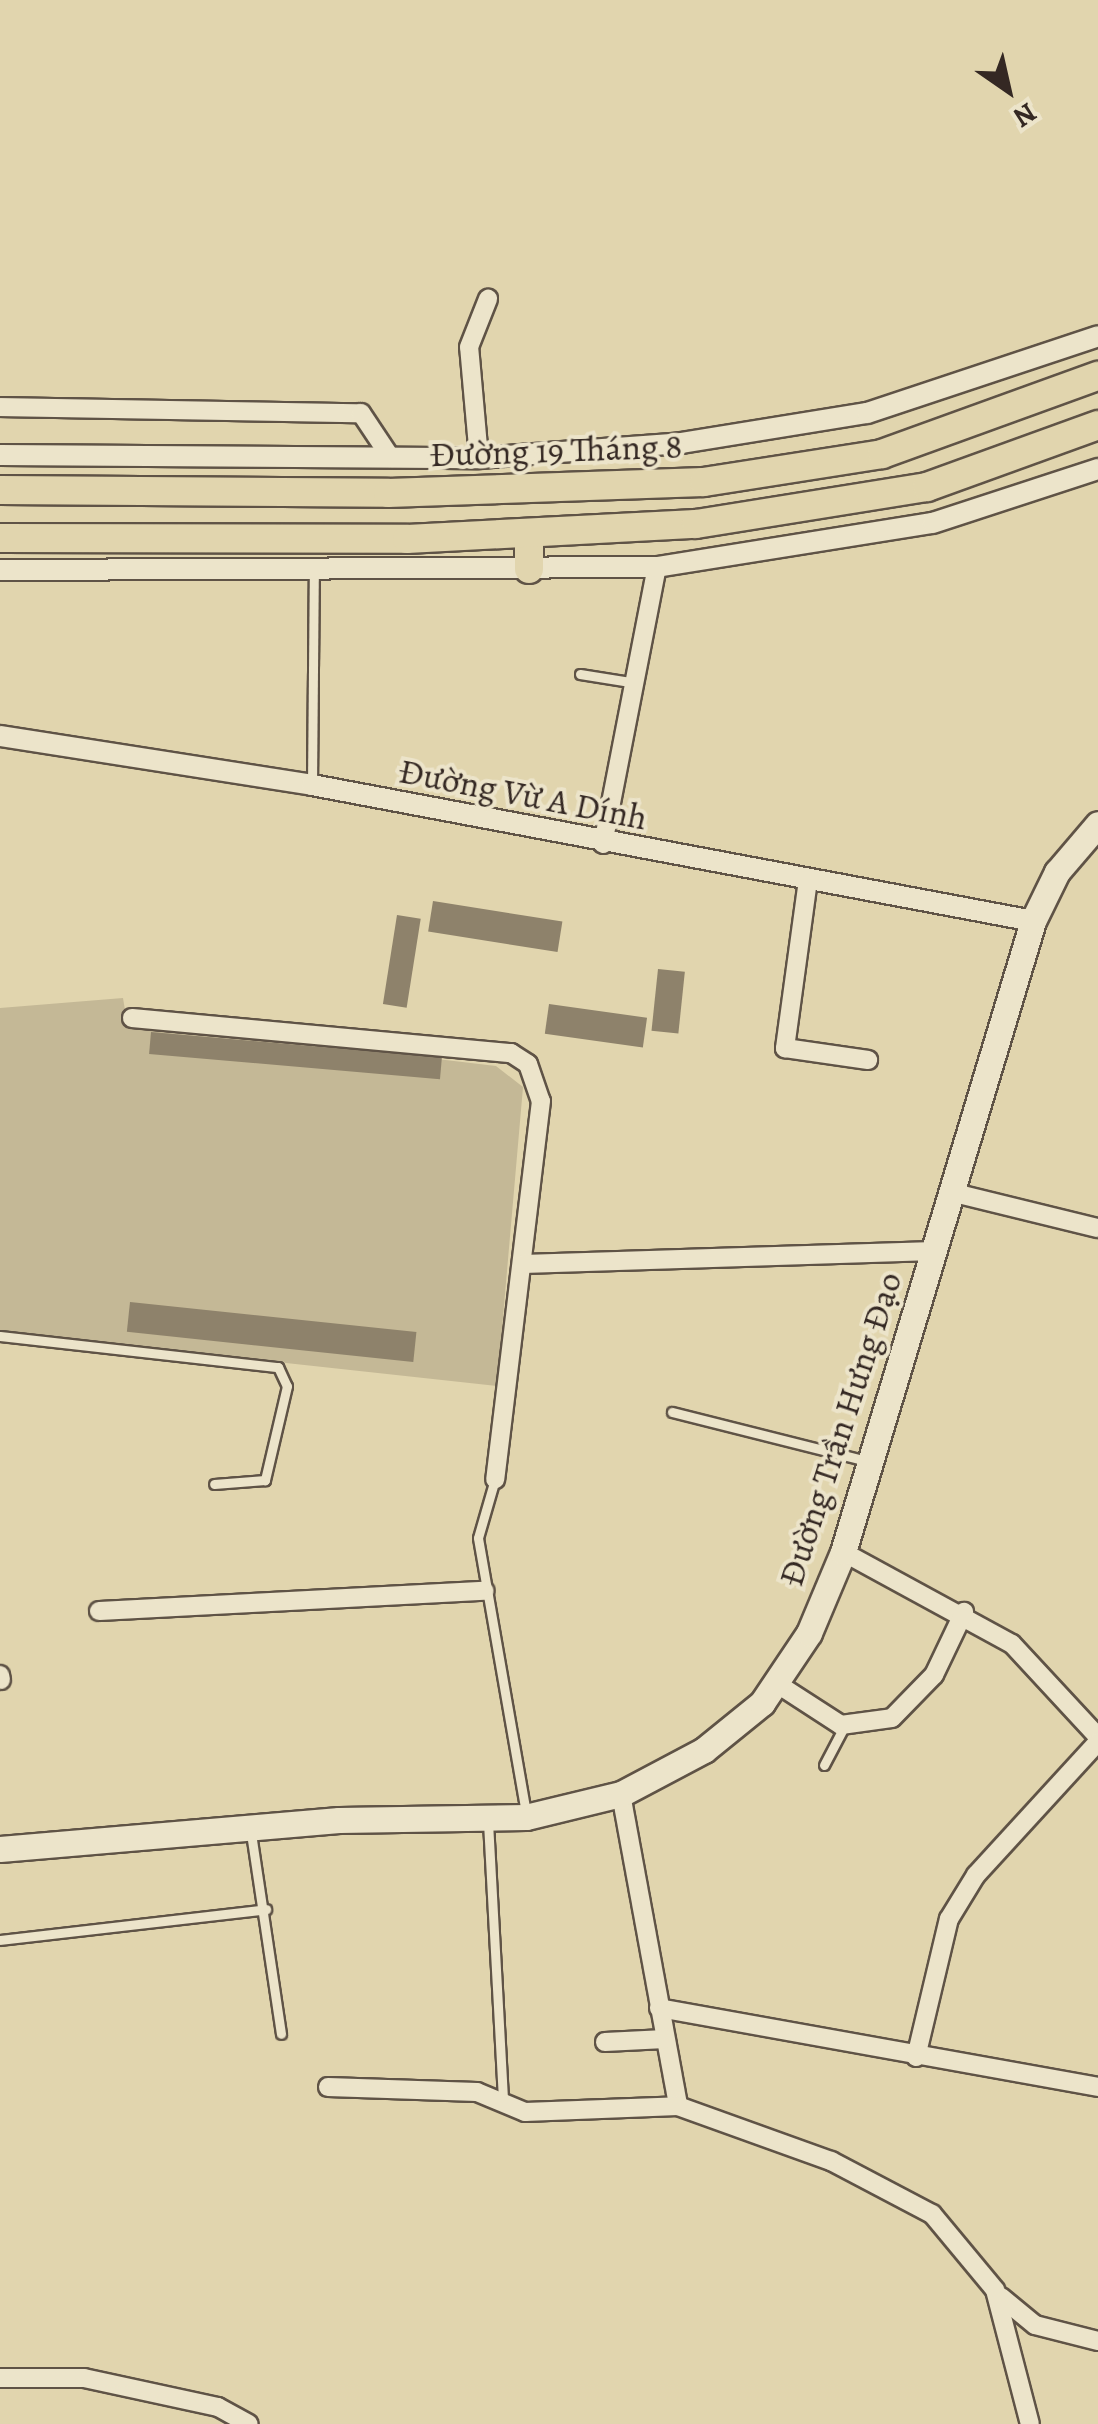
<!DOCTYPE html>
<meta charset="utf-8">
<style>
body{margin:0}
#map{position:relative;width:1098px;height:2424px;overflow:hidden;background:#e1d5ae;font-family:Alegreya,serif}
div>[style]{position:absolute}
.green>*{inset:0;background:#c4b896}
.building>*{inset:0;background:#8e826b;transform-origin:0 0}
.roads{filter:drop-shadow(2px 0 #5f5346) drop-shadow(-2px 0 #5f5346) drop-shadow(0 2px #5f5346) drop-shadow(0 -2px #5f5346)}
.service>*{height:9px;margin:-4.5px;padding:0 4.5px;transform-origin:4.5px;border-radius:4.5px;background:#ece4ca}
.minor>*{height:18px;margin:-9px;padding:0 9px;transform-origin:9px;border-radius:9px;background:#ece4ca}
.tertiary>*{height:20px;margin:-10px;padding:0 10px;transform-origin:10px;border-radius:10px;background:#ece4ca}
.secondary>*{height:25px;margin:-12.5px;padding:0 12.5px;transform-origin:12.5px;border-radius:12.5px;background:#ece4ca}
.trunk>*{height:28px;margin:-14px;padding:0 14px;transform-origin:14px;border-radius:14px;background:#e1d5ae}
span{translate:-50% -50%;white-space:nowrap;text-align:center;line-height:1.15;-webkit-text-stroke:8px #ece4ca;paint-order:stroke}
.street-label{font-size:35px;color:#342823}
.north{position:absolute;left:958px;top:40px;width:100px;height:100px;-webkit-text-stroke:8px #ece4ca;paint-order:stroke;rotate:146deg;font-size:28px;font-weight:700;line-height:40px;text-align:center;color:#342823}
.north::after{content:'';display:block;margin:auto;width:35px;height:45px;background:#342823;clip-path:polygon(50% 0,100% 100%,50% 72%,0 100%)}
</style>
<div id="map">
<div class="green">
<div style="clip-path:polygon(123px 998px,127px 1022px,496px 1066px,523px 1087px,497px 1386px,0 1332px,0 1008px)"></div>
</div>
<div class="building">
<div style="left:433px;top:901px;width:131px;height:31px;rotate:9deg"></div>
<div style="left:397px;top:915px;width:24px;height:90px;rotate:9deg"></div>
<div style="left:658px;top:969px;width:27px;height:62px;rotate:6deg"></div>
<div style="left:549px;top:1004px;width:99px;height:30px;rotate:8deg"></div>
<div style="left:151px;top:1032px;width:292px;height:22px;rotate:5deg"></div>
<div style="left:130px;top:1302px;width:288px;height:30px;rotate:6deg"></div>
</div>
<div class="roads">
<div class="service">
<div style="left:580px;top:674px;width:57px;rotate:9.1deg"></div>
<div style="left:312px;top:785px;width:215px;rotate:-89.5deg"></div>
<div style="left:0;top:1336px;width:280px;rotate:6.4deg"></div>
<div style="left:278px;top:1367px;width:21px;rotate:65deg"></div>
<div style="left:287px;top:1386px;width:97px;rotate:103.2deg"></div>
<div style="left:265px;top:1480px;width:51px;rotate:175.5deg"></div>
<div style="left:672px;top:1412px;width:201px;rotate:14.1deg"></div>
<div style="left:495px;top:1479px;width:61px;rotate:106.1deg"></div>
<div style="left:478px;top:1538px;width:280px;rotate:80.1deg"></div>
<div style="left:824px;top:1765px;width:45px;rotate:-62.3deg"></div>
<div style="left:488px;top:1822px;width:274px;rotate:86.9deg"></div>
<div style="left:251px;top:1833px;width:203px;rotate:81.5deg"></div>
<div style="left:0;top:1940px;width:268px;rotate:-6.6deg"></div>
</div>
<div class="minor">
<div style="left:0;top:407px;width:361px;rotate:1deg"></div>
<div style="left:361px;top:413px;width:54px;rotate:56.3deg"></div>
<div style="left:479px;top:458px;width:111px;rotate:-95.1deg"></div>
<div style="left:469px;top:347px;width:52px;rotate:-68.4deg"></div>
<div style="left:603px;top:844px;width:282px;rotate:-79deg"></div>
<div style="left:808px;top:880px;width:170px;rotate:97.8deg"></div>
<div style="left:785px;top:1048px;width:84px;rotate:8.2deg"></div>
<div style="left:132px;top:1018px;width:381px;rotate:5.3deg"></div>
<div style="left:511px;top:1053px;width:20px;rotate:33deg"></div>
<div style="left:528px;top:1064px;width:39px;rotate:71deg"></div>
<div style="left:541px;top:1101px;width:381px;rotate:96.9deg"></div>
<div style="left:954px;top:1193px;width:148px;rotate:13.7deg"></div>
<div style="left:524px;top:1264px;width:409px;rotate:-1.8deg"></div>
<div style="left:843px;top:1552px;width:192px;rotate:28.6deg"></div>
<div style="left:1012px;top:1644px;width:127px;rotate:47.2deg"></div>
<div style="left:99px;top:1611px;width:386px;rotate:-3deg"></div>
<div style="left:0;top:1675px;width:5px;rotate:79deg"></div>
<div style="left:776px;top:1683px;width:77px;rotate:32.9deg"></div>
<div style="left:841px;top:1725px;width:51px;rotate:-7.8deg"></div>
<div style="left:892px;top:1718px;width:60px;rotate:-45.7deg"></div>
<div style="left:934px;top:1675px;width:70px;rotate:-64.5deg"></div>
<div style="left:621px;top:1794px;width:317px;rotate:79.6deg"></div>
<div style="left:678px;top:2106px;width:163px;rotate:19.8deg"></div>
<div style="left:831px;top:2161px;width:114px;rotate:27.7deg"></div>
<div style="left:932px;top:2214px;width:99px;rotate:50.3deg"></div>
<div style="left:995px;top:2290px;width:138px;rotate:75.4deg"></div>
<div style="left:659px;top:2008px;width:446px;rotate:10.2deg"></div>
<div style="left:605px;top:2042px;width:60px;rotate:-2.9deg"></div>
<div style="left:916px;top:2057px;width:142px;rotate:-76.6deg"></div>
<div style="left:949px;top:1919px;width:52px;rotate:-58.5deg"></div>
<div style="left:976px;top:1875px;width:180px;rotate:-47.5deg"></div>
<div style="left:328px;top:2087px;width:149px;rotate:1.9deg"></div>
<div style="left:477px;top:2092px;width:52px;rotate:22.6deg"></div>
<div style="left:525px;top:2112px;width:153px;rotate:-2.2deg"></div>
<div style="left:1001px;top:2297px;width:44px;rotate:39.5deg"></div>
<div style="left:1035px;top:2325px;width:65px;rotate:14.3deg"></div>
<div style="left:0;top:2378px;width:84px"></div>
<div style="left:84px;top:2378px;width:137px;rotate:12.2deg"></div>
<div style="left:218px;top:2407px;width:35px;rotate:29deg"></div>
</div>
<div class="tertiary">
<div style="left:0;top:455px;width:479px;rotate:0.4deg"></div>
<div style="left:479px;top:458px;width:203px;rotate:-4.2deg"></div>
<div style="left:681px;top:443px;width:188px;rotate:-9.2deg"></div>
<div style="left:867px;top:413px;width:243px;rotate:-18.4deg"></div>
<div style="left:0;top:570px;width:657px;rotate:-0.26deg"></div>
<div style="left:657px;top:567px;width:279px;rotate:-9.1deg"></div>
<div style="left:933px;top:523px;width:174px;rotate:-18.1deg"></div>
<div style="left:0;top:736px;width:316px;rotate:8.9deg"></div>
<div style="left:312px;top:785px;width:734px;rotate:10.68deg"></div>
</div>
<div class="secondary">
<div style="left:0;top:1849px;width:340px;rotate:-4.9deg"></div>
<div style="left:339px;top:1820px;width:187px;rotate:-0.9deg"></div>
<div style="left:526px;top:1817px;width:98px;rotate:-13.6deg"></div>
<div style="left:621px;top:1794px;width:94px;rotate:-27.9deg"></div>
<div style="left:704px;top:1750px;width:75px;rotate:-39deg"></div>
<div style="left:762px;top:1703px;width:84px;rotate:-56.1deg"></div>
<div style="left:809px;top:1633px;width:88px;rotate:-67.2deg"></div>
<div style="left:843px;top:1552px;width:659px;rotate:-73.24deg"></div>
<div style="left:1033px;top:921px;width:55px;rotate:-63.9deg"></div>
<div style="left:1057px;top:872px;width:63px;rotate:-49.5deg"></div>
</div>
<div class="trunk">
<div style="left:0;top:490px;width:388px;rotate:0.4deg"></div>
<div style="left:388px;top:493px;width:316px;rotate:-2deg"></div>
<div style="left:704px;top:482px;width:180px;rotate:-8.9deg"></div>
<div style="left:882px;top:454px;width:230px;rotate:-19.9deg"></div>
<div style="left:529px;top:535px;width:34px;rotate:90deg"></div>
<div style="left:0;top:538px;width:407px;rotate:0.1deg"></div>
<div style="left:407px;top:539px;width:289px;rotate:-3deg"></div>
<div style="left:696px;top:524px;width:234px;rotate:-9.1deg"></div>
<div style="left:927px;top:487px;width:182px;rotate:-19.9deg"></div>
</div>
</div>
<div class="street-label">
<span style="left:556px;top:450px;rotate:-2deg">Đường 19 Tháng 8</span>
<span style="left:523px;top:794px;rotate:11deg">Đường Vừ A Dính</span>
<span style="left:840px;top:1429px;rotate:-72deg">Đường Trần Hưng Đạo</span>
</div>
<div class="north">N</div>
</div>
